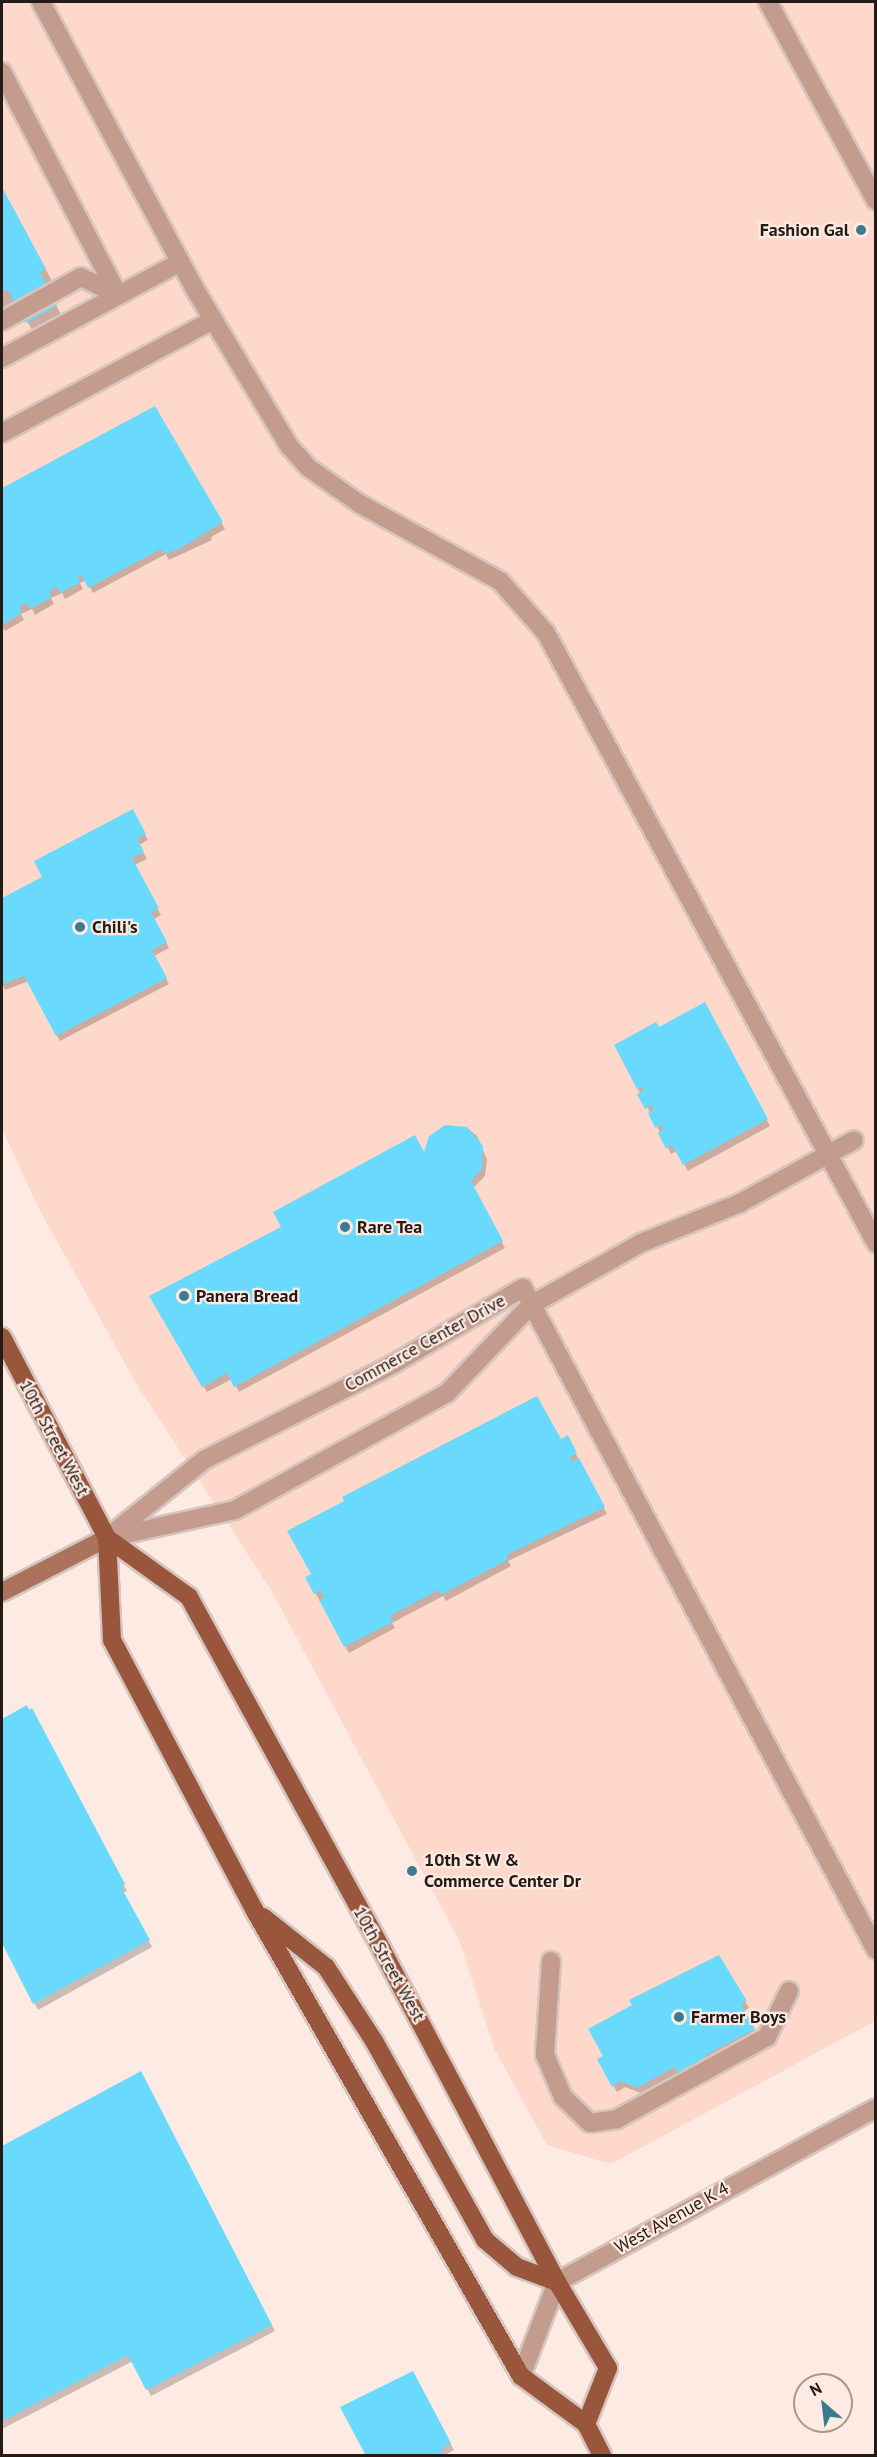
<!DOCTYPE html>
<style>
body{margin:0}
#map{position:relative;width:877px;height:2457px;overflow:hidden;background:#fceae3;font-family:"PT Sans",sans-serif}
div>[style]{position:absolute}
.built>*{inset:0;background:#fed8ca}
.shadow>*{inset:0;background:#0003}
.building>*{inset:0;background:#69dafe}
.roads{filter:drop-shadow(2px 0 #d5c5be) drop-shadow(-2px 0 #d5c5be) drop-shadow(0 2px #d5c5be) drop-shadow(0 -2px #d5c5be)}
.lane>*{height:18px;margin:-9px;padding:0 9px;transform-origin:9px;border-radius:9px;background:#c39c8d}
.street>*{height:18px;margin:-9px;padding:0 9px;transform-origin:9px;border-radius:9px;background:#c39c8d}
.secondary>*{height:18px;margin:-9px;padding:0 9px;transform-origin:9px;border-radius:9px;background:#ab735e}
.primary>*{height:18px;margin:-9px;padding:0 9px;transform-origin:9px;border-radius:9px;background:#99563c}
.dots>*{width:16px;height:16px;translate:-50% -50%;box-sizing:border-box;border:3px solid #fceae3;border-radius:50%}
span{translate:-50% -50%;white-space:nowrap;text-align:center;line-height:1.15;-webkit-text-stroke:4.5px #fceae3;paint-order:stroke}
.poi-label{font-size:18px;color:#241a16;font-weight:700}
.right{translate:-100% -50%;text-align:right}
.left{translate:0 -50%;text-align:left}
.street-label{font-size:18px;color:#241a16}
.frame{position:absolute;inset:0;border:3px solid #241a16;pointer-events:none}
.north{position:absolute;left:793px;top:2373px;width:60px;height:60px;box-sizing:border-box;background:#fceae3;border:2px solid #a69791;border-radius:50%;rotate:332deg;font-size:16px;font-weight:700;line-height:24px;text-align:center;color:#241a16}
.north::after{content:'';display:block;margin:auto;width:21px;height:27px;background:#3c7b8f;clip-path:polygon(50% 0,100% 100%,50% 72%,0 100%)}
</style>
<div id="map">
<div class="built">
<div style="clip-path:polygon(2px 2px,875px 2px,875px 2021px,611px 2164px,547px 2145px,495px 2050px,459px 1940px,271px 1590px,137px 1385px,38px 1207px,2px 1129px)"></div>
</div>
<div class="shadow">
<div style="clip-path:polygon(2px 189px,58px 292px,51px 296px,69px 329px,41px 345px,21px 311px,2px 322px)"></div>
<div style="clip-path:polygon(155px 408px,225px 529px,211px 537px,212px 540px,169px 560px,166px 554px,93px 593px,86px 580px,80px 583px,83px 589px,65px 599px,62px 593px,51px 598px,54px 604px,35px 615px,32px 609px,21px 614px,24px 620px,5px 631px,2px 627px,2px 490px)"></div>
<div style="clip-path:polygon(132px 811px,148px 840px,139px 845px,147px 859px,134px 865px,161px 915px,154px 919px,169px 948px,154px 956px,169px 984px,60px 1041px,29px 981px,5px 990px,2px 984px,2px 900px,44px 878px)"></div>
<div style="clip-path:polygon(704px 1004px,770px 1126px,688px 1171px,677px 1151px,671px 1154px,616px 1046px,659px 1029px)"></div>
<div style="clip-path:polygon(467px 1128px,477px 1136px,487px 1160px,485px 1176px,473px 1188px,505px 1248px,239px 1392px,232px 1379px,207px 1392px,151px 1296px,425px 1156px)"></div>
<div style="clip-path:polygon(567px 1437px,607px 1514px,508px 1561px,511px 1566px,446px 1601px,443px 1596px,392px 1623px,395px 1628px,349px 1653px,307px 1578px)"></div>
<div style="clip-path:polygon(26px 1707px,35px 1716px,127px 1891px,123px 1893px,152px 1947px,38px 2010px,2px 1940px,2px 1722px)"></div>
<div style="clip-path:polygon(718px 1957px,749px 2008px,744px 2011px,757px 2035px,710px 2069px,678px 2073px,641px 2093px,625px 2087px,617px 2092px,599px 2060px)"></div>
<div style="clip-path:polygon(140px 2073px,275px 2331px,151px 2396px,133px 2361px,2px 2429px,2px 2148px)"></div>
<div style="clip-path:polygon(412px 2373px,454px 2450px,443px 2456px)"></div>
</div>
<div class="building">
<div style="clip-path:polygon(2px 187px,46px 269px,40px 272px,57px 306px,26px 323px,7px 289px,2px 292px)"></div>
<div style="clip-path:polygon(155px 406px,223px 522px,179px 549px,164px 554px,161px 549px,88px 588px,81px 574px,77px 576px,81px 582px,60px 593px,57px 587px,49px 591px,52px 597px,30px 609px,27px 603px,19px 607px,22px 613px,2px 625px,2px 488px)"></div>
<div style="clip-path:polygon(133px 809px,146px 834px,137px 838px,144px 852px,132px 858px,159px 908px,151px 912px,167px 942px,152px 950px,167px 978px,56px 1036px,24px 976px,2px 984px,2px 898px,42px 877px,34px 861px)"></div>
<div style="clip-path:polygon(705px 1002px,768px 1119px,683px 1165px,672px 1145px,666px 1149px,658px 1133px,664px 1129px,661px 1125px,655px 1128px,648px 1113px,654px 1110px,651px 1105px,645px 1109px,637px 1094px,643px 1091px,642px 1087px,637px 1089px,614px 1045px,656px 1022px,659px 1027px)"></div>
<div style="clip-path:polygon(445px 1125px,467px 1127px,483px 1146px,482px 1169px,471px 1181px,503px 1241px,234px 1387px,227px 1373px,202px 1387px,149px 1296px,281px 1227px,273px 1212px,415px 1135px,424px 1152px,429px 1136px)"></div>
<div style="clip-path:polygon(537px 1396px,561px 1439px,568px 1435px,577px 1453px,570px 1457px,572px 1462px,579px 1458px,605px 1507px,506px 1555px,509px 1559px,441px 1595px,438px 1590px,390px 1616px,393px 1622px,344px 1647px,319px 1600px,324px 1597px,321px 1591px,314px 1594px,305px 1577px,311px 1574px,287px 1531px,344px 1501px,342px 1497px)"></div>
<div style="clip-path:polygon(27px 1705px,29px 1710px,32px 1708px,125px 1884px,121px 1887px,150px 1940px,33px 2004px,2px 1943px,2px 1719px)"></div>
<div style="clip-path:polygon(719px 1955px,747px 2001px,741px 2004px,755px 2029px,704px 2056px,708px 2062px,680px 2078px,674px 2067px,637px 2088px,620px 2081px,612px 2087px,597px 2059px,603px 2056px,588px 2029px,632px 2005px,629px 2000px)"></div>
<div style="clip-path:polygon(141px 2071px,272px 2325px,146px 2390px,128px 2355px,2px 2421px,2px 2146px)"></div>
<div style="clip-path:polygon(413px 2371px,451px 2443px,441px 2449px,445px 2456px,366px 2456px,340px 2407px)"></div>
</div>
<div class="roads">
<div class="lane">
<div style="left:41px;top:2px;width:322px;rotate:61.8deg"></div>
<div style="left:193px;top:286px;width:187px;rotate:59deg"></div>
<div style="left:289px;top:446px;width:30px;rotate:48deg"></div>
<div style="left:309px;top:468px;width:62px;rotate:35.2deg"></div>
<div style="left:360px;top:504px;width:160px;rotate:28.8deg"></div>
<div style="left:500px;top:581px;width:69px;rotate:48.5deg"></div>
<div style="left:546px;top:633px;width:694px;rotate:61.59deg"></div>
<div style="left:768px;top:2px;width:226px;rotate:61.5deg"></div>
<div style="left:2px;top:72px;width:251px;rotate:62.5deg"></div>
<div style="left:2px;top:321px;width:90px;rotate:-29.1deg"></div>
<div style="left:81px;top:277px;width:41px;rotate:25.9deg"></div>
<div style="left:2px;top:358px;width:202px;rotate:-28.3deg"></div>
<div style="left:2px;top:433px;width:239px;rotate:-28.2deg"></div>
<div style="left:112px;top:1537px;width:126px;rotate:-12.4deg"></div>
<div style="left:235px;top:1510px;width:242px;rotate:-28.9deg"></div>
<div style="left:447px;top:1393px;width:122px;rotate:-46.3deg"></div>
<div style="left:531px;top:1305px;width:126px;rotate:-29.4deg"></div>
<div style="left:641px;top:1243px;width:107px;rotate:-22deg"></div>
<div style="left:740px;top:1203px;width:130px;rotate:-28.9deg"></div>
<div style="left:107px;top:1538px;width:124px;rotate:-38.8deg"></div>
<div style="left:204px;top:1460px;width:214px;rotate:-26.9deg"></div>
<div style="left:395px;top:1363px;width:148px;rotate:-30.4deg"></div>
<div style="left:523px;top:1288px;width:750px;rotate:61.93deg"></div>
<div style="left:551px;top:1961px;width:94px;rotate:93.7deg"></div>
<div style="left:545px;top:2055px;width:46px;rotate:66.8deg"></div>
<div style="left:563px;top:2097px;width:37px;rotate:44deg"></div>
<div style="left:590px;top:2123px;width:27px;rotate:-8deg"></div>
<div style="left:617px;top:2119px;width:171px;rotate:-28.7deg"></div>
<div style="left:767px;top:2037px;width:51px;rotate:-64.4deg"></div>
</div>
<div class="street">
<div style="left:521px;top:2376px;width:101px;rotate:-69deg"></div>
<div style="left:557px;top:2282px;width:363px;rotate:-28.6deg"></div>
</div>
<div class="secondary">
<div style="left:2px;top:1592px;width:118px;rotate:-27.2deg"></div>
</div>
<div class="primary">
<div style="left:2px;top:1337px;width:227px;rotate:62.4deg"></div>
<div style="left:107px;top:1538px;width:102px;rotate:87.2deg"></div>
<div style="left:112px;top:1640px;width:306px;rotate:62.2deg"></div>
<div style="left:255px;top:1911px;width:536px;rotate:60.23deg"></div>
<div style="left:521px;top:2376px;width:81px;rotate:36.4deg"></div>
<div style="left:586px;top:2424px;width:36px;rotate:63deg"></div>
<div style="left:107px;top:1538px;width:101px;rotate:35.7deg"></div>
<div style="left:189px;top:1597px;width:402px;rotate:61.3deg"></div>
<div style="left:382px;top:1950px;width:375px;rotate:62.2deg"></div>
<div style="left:557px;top:2282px;width:100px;rotate:59.3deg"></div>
<div style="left:608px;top:2368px;width:60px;rotate:111.4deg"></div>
<div style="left:263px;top:1917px;width:80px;rotate:38.4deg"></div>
<div style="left:326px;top:1967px;width:88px;rotate:57deg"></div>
<div style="left:374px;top:2041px;width:228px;rotate:60.8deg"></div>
<div style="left:485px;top:2240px;width:42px;rotate:40.2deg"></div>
<div style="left:517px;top:2267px;width:43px;rotate:20.6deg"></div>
</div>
</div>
<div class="dots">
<div style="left:861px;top:230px;background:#3c7b8f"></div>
<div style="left:80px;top:927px;background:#3c7b8f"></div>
<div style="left:345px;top:1227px;background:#3c7b8f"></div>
<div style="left:184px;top:1296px;background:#3c7b8f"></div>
<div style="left:412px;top:1871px;background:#3c7b8f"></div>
<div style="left:679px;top:2017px;background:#3c7b8f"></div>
</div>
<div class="poi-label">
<span class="right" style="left:849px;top:230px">Fashion Gal</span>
<span class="left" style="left:92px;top:927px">Chili's</span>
<span class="left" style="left:357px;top:1227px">Rare Tea</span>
<span class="left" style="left:196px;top:1296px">Panera Bread</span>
<span class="left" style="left:424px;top:1871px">10th St W &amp;<br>Commerce Center Dr</span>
<span class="left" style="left:691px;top:2017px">Farmer Boys</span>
</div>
<div class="street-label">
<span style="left:425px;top:1343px;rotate:-29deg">Commerce Center Drive</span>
<span style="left:54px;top:1438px;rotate:62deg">10th Street West</span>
<span style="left:389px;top:1964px;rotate:61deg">10th Street West</span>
<span style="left:672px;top:2218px;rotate:-29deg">West Avenue K 4</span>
</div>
<div class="frame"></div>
<div class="north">N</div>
</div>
